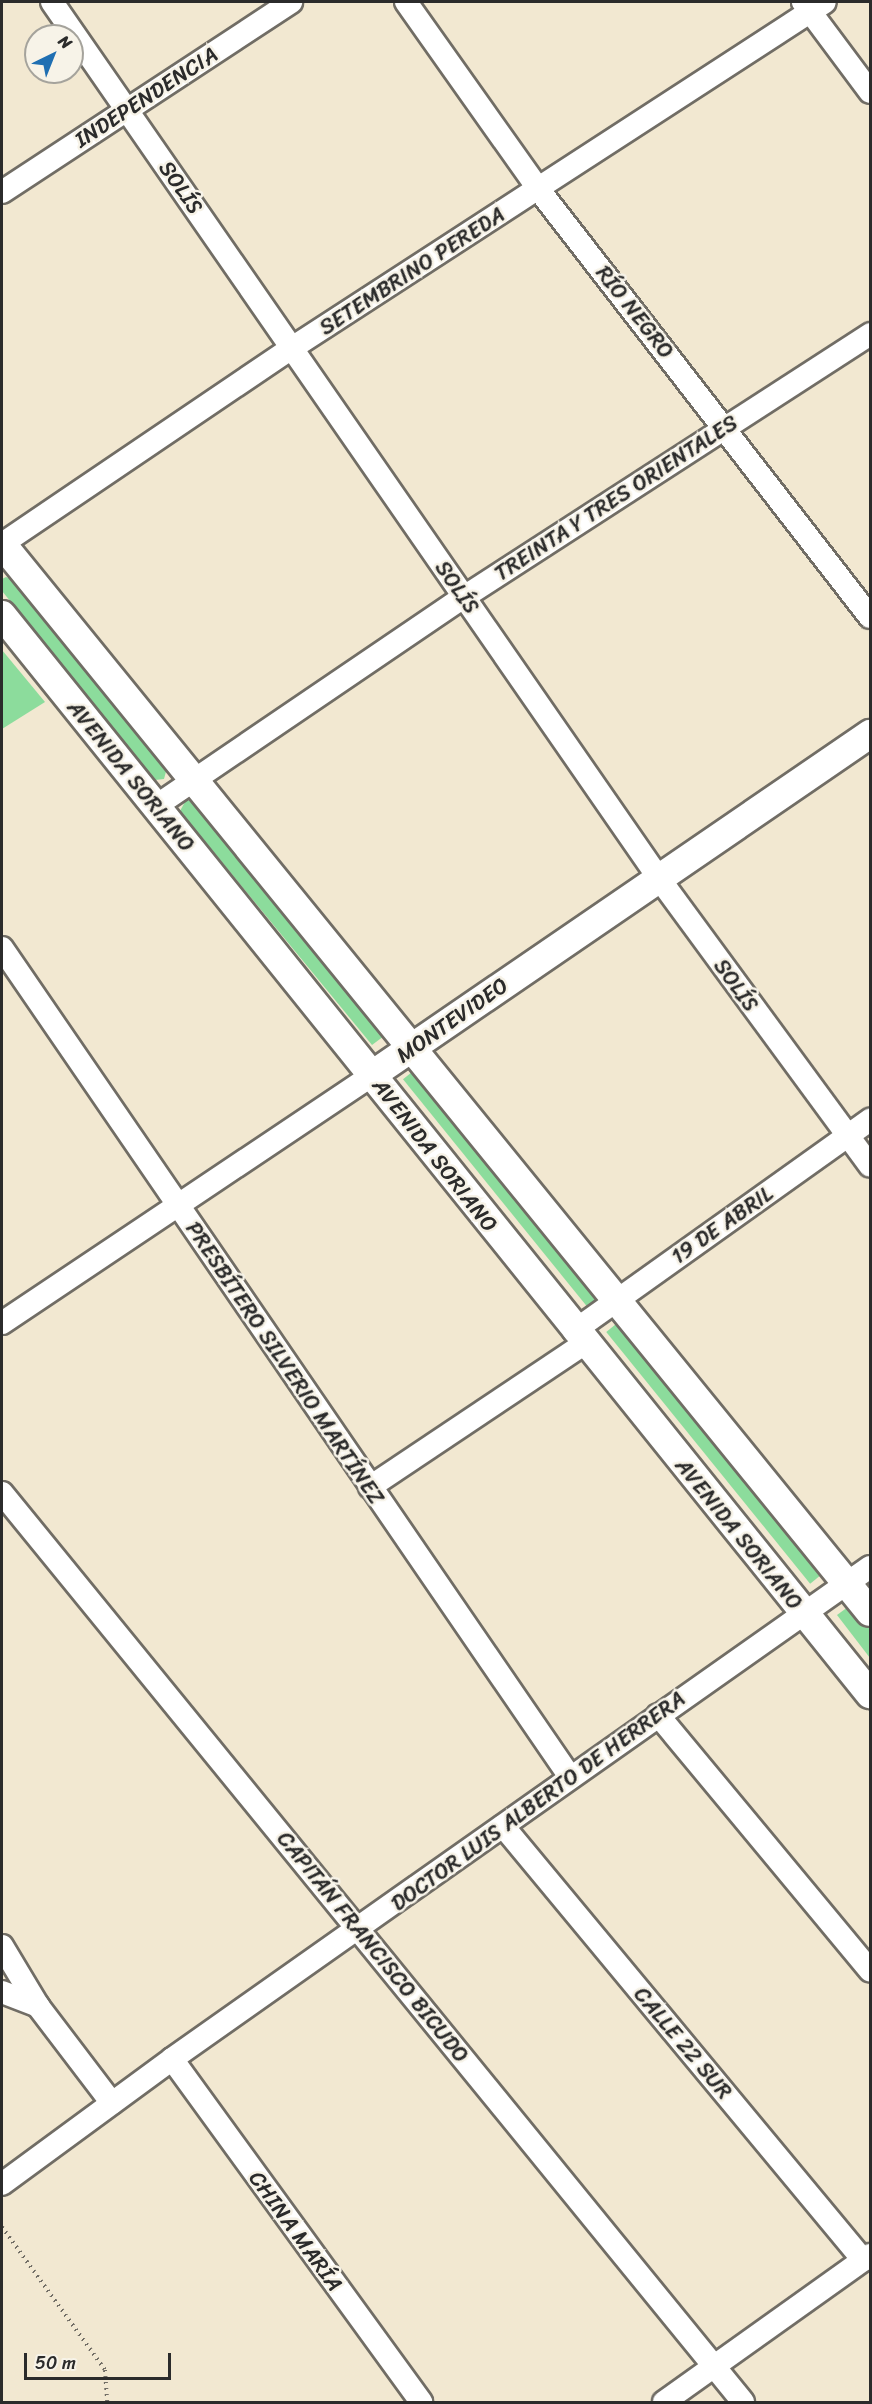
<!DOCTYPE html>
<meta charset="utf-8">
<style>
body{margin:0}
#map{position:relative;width:872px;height:2404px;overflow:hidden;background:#f2e8d1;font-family:Sriracha,sans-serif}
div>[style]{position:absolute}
.green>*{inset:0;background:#8cdc9c;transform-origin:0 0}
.path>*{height:4px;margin-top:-2px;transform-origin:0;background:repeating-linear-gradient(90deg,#716d65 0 1.5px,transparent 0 6px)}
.roads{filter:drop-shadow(2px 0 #716d65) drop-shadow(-2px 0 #716d65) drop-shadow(0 2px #716d65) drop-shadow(0 -2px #716d65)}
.minor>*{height:22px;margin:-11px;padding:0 11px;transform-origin:11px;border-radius:11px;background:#fff}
.tertiary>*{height:28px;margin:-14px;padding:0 14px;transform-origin:14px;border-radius:14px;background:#fff}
span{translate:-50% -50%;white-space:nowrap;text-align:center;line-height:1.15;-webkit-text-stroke:5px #f7f3e8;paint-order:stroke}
.street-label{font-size:22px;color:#2b2b2b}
.frame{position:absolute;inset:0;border:3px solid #2b2b2b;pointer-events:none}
.north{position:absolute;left:24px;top:24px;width:60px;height:60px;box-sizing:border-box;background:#f7f3e8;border:2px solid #a5a39c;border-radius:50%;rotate:43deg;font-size:16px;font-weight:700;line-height:24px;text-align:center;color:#2b2b2b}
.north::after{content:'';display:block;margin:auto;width:21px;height:27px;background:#1f6fb2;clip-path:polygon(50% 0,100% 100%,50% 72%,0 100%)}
.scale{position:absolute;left:24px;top:2353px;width:147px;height:27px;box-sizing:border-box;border:3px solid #2b2b2b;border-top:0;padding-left:8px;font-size:18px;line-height:21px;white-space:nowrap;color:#2b2b2b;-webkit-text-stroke:4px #f7f3e8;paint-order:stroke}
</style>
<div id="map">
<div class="green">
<div style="clip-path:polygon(6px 577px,14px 580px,167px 768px,164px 779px,155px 780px,2px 591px,2px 579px)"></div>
<div style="clip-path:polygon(2px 650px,45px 702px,2px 729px)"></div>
<div style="clip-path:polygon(186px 800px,193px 801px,384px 1036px,372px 1045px,180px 811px)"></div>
<div style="left:417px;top:1068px;width:294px;height:18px;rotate:51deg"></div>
<div style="left:621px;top:1320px;width:324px;height:19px;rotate:51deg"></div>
<div style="clip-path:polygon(852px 1604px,870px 1627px,870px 1658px,837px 1615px)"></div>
</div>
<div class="path">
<div style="left:2px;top:2227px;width:176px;rotate:54.2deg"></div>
<div style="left:105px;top:2370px;width:32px;rotate:86deg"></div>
</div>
<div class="roads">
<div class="minor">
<div style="left:52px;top:2px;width:1064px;rotate:55.29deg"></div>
<div style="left:658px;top:877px;width:358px;rotate:53.7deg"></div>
<div style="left:406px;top:2px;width:230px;rotate:54.7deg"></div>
<div style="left:539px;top:190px;width:540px;rotate:52.22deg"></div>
<div style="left:803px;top:2px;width:112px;rotate:53.3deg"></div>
<div style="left:2px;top:192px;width:346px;rotate:-33.3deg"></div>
<div style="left:2px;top:544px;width:350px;rotate:-34.1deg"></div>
<div style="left:292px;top:348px;width:635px;rotate:-32.99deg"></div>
<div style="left:156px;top:806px;width:372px;rotate:-34.2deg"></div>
<div style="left:464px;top:597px;width:484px;rotate:-32.9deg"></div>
<div style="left:2px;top:948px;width:1005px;rotate:55.58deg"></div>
<div style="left:2px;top:1323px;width:445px;rotate:-33.8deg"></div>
<div style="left:574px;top:1331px;width:364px;rotate:-35.5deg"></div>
<div style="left:370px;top:1487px;width:259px;rotate:-33.8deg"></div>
<div style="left:2px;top:1493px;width:1173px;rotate:50.81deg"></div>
<div style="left:658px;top:1715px;width:332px;rotate:50.3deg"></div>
<div style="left:503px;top:1826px;width:564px;rotate:50.32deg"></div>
<div style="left:2px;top:1946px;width:70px;rotate:59deg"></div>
<div style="left:38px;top:2006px;width:122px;rotate:52.7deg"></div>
<div style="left:2px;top:1992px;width:39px;rotate:21deg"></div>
<div style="left:172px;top:2059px;width:424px;rotate:54deg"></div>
<div style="left:2px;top:2184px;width:211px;rotate:-36.3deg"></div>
<div style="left:172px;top:2059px;width:854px;rotate:-35.18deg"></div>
<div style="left:664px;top:2402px;width:253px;rotate:-35.5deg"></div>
</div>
<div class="tertiary">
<div style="left:2px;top:544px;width:1376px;rotate:50.9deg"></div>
<div style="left:2px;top:615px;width:1385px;rotate:51.19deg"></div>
<div style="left:372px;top:1075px;width:604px;rotate:-34.4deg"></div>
</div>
</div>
<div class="street-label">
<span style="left:146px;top:97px;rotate:-33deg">INDEPENDENCIA</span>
<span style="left:181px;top:187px;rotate:55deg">SOLÍS</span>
<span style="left:412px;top:271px;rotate:-33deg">SETEMBRINO PEREDA</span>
<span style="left:635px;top:312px;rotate:52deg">RÍO NEGRO</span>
<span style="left:616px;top:498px;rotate:-33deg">TREINTA Y TRES ORIENTALES</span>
<span style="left:457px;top:587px;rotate:55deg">SOLÍS</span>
<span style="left:131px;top:776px;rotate:51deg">AVENIDA SORIANO</span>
<span style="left:736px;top:985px;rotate:54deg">SOLÍS</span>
<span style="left:452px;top:1020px;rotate:-35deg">MONTEVIDEO</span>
<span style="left:435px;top:1155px;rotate:52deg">AVENIDA SORIANO</span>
<span style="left:722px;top:1225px;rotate:-35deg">19 DE ABRIL</span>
<span style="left:285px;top:1363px;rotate:56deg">PRESBÍTERO SILVERIO MARTÍNEZ</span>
<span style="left:739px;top:1534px;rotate:51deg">AVENIDA SORIANO</span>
<span style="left:538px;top:1801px;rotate:-36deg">DOCTOR LUIS ALBERTO DE HERRERA</span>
<span style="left:373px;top:1947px;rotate:51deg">CAPITÁN FRANCISCO BICUDO</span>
<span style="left:683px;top:2043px;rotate:50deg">CALLE 22 SUR</span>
<span style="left:296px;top:2231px;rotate:54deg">CHINA MARÍA</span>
</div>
<div class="frame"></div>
<div class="north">N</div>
<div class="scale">50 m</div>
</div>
